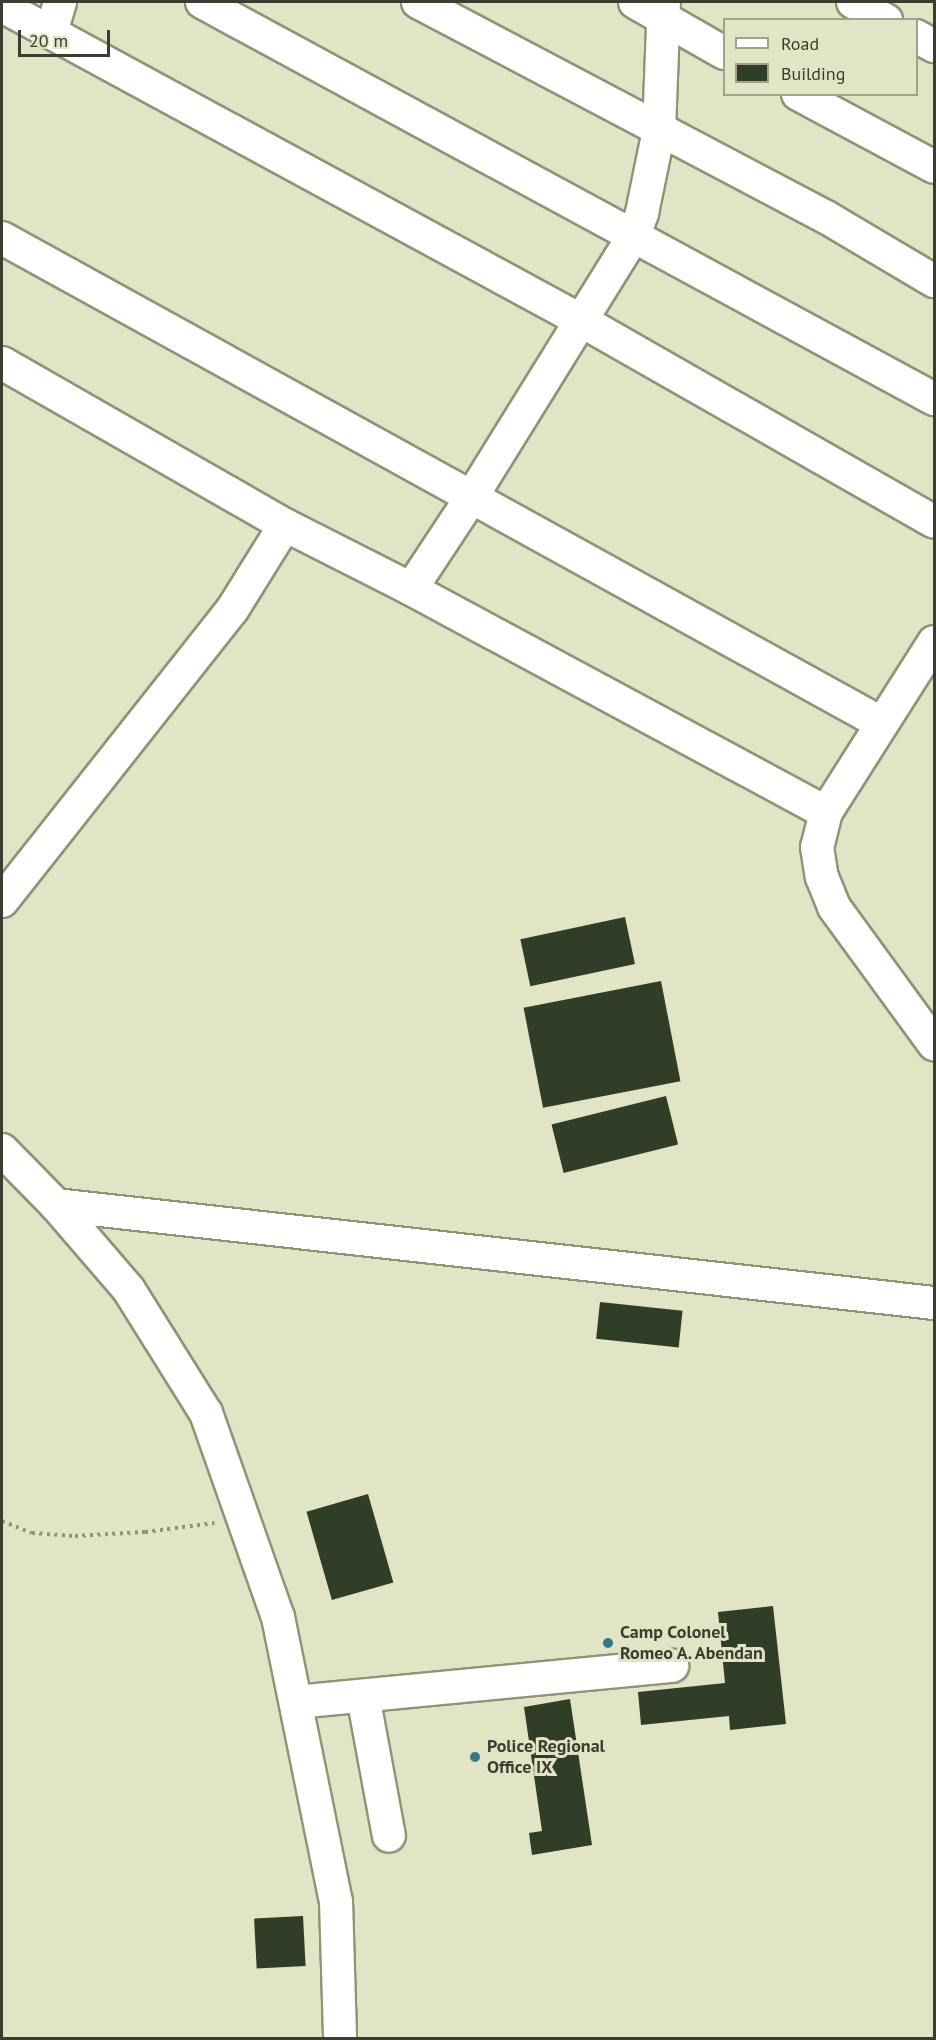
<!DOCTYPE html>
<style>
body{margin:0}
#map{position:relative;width:936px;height:2040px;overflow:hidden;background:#e2e5c5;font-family:"PT Sans",sans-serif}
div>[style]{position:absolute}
.building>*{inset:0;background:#313e27;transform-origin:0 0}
.path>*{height:4px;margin-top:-2px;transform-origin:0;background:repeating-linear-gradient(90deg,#91937c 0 3px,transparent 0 7.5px)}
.roads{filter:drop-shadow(2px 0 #919376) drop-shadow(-2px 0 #919376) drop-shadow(0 2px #919376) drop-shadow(0 -2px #919376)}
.minor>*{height:32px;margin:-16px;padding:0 16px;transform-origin:16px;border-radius:16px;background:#fff}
.dots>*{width:16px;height:16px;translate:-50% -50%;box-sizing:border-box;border:3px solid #e2e5c5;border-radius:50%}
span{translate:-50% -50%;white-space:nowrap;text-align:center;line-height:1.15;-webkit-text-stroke:6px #e2e5c5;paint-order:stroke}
.poi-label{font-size:18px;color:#3c3d30;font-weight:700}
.left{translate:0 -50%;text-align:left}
.frame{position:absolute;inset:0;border:3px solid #3c3d30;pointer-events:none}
.legend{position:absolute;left:723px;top:18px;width:195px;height:78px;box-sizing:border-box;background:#e2e5c5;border:2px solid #a0a289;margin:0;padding:8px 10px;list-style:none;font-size:18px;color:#3c3d30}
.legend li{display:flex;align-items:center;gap:12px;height:30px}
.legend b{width:30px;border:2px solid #a0a289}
.scale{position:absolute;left:18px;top:30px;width:92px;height:27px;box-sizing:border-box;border:3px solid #3c3d30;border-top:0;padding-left:8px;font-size:18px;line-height:21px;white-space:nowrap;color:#3c3d30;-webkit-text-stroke:4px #e2e5c5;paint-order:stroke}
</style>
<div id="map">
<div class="building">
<div style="left:625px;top:917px;width:48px;height:107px;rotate:78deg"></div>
<div style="left:661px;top:981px;width:102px;height:140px;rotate:79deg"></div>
<div style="left:666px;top:1096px;width:50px;height:118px;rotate:76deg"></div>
<div style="left:600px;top:1302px;width:83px;height:37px;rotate:6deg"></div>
<div style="left:368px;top:1494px;width:92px;height:64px;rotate:74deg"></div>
<div style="clip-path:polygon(773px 1606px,786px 1724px,730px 1730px,729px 1716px,641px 1725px,638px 1692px,725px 1683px,718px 1612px)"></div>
<div style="clip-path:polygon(570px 1699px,592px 1845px,532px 1855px,529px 1833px,542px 1831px,524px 1707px)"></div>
<div style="left:303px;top:1916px;width:50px;height:49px;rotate:87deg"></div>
</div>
<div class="path">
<div style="left:2px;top:1521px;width:32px;rotate:22deg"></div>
<div style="left:32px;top:1533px;width:43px;rotate:4deg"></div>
<div style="left:75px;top:1536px;width:70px;rotate:-3.3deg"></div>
<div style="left:145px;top:1532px;width:70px;rotate:-7.4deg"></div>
</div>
<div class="roads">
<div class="minor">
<div style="left:202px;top:2px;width:833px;rotate:28.47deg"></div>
<div style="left:418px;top:2px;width:461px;rotate:27.8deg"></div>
<div style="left:826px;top:217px;width:126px;rotate:30.7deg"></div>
<div style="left:635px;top:2px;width:103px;rotate:29.8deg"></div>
<div style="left:853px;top:2px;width:38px;rotate:29deg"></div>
<div style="left:2px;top:6px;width:660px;rotate:28.51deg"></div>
<div style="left:582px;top:321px;width:405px;rotate:29.7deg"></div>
<div style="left:51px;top:32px;width:31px;rotate:-73deg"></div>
<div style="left:916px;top:36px;width:21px;rotate:29deg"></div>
<div style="left:798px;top:94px;width:154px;rotate:28.2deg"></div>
<div style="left:2px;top:238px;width:1004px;rotate:28.89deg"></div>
<div style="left:2px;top:363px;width:326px;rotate:29.8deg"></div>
<div style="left:285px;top:525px;width:141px;rotate:26.9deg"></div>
<div style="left:411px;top:589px;width:471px;rotate:28.3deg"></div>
<div style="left:411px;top:589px;width:109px;rotate:-56.6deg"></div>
<div style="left:471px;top:498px;width:307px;rotate:-58.2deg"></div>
<div style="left:633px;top:237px;width:26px;rotate:-69deg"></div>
<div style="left:642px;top:213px;width:85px;rotate:-78.4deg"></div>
<div style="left:659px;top:130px;width:128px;rotate:-87.8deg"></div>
<div style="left:934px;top:642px;width:201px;rotate:122.4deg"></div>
<div style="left:826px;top:812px;width:36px;rotate:104deg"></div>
<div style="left:817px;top:847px;width:30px;rotate:81deg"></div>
<div style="left:822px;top:877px;width:32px;rotate:68deg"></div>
<div style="left:834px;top:907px;width:170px;rotate:53.9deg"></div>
<div style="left:2px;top:901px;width:371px;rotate:-51.7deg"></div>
<div style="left:232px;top:610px;width:100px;rotate:-58.1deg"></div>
<div style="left:2px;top:1150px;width:77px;rotate:45.5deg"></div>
<div style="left:56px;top:1205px;width:112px;rotate:49.3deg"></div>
<div style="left:129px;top:1290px;width:145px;rotate:58deg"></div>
<div style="left:206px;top:1413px;width:216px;rotate:70.6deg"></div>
<div style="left:278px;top:1617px;width:290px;rotate:78.5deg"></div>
<div style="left:336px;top:1901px;width:137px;rotate:88.3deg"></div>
<div style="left:56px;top:1205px;width:883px;rotate:6.37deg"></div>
<div style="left:363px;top:1696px;width:142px;rotate:79.5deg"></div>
<div style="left:296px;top:1702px;width:378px;rotate:-5.5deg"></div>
</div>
</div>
<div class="dots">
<div style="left:608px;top:1643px;background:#36788a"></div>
<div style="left:475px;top:1757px;background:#36788a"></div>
</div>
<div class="poi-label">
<span class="left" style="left:620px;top:1643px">Camp Colonel<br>Romeo A. Abendan</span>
<span class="left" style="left:487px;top:1757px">Police Regional<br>Office IX</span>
</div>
<div class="frame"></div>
<ul class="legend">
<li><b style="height:8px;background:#fff"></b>Road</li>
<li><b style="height:16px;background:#313e27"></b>Building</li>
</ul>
<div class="scale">20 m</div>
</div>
